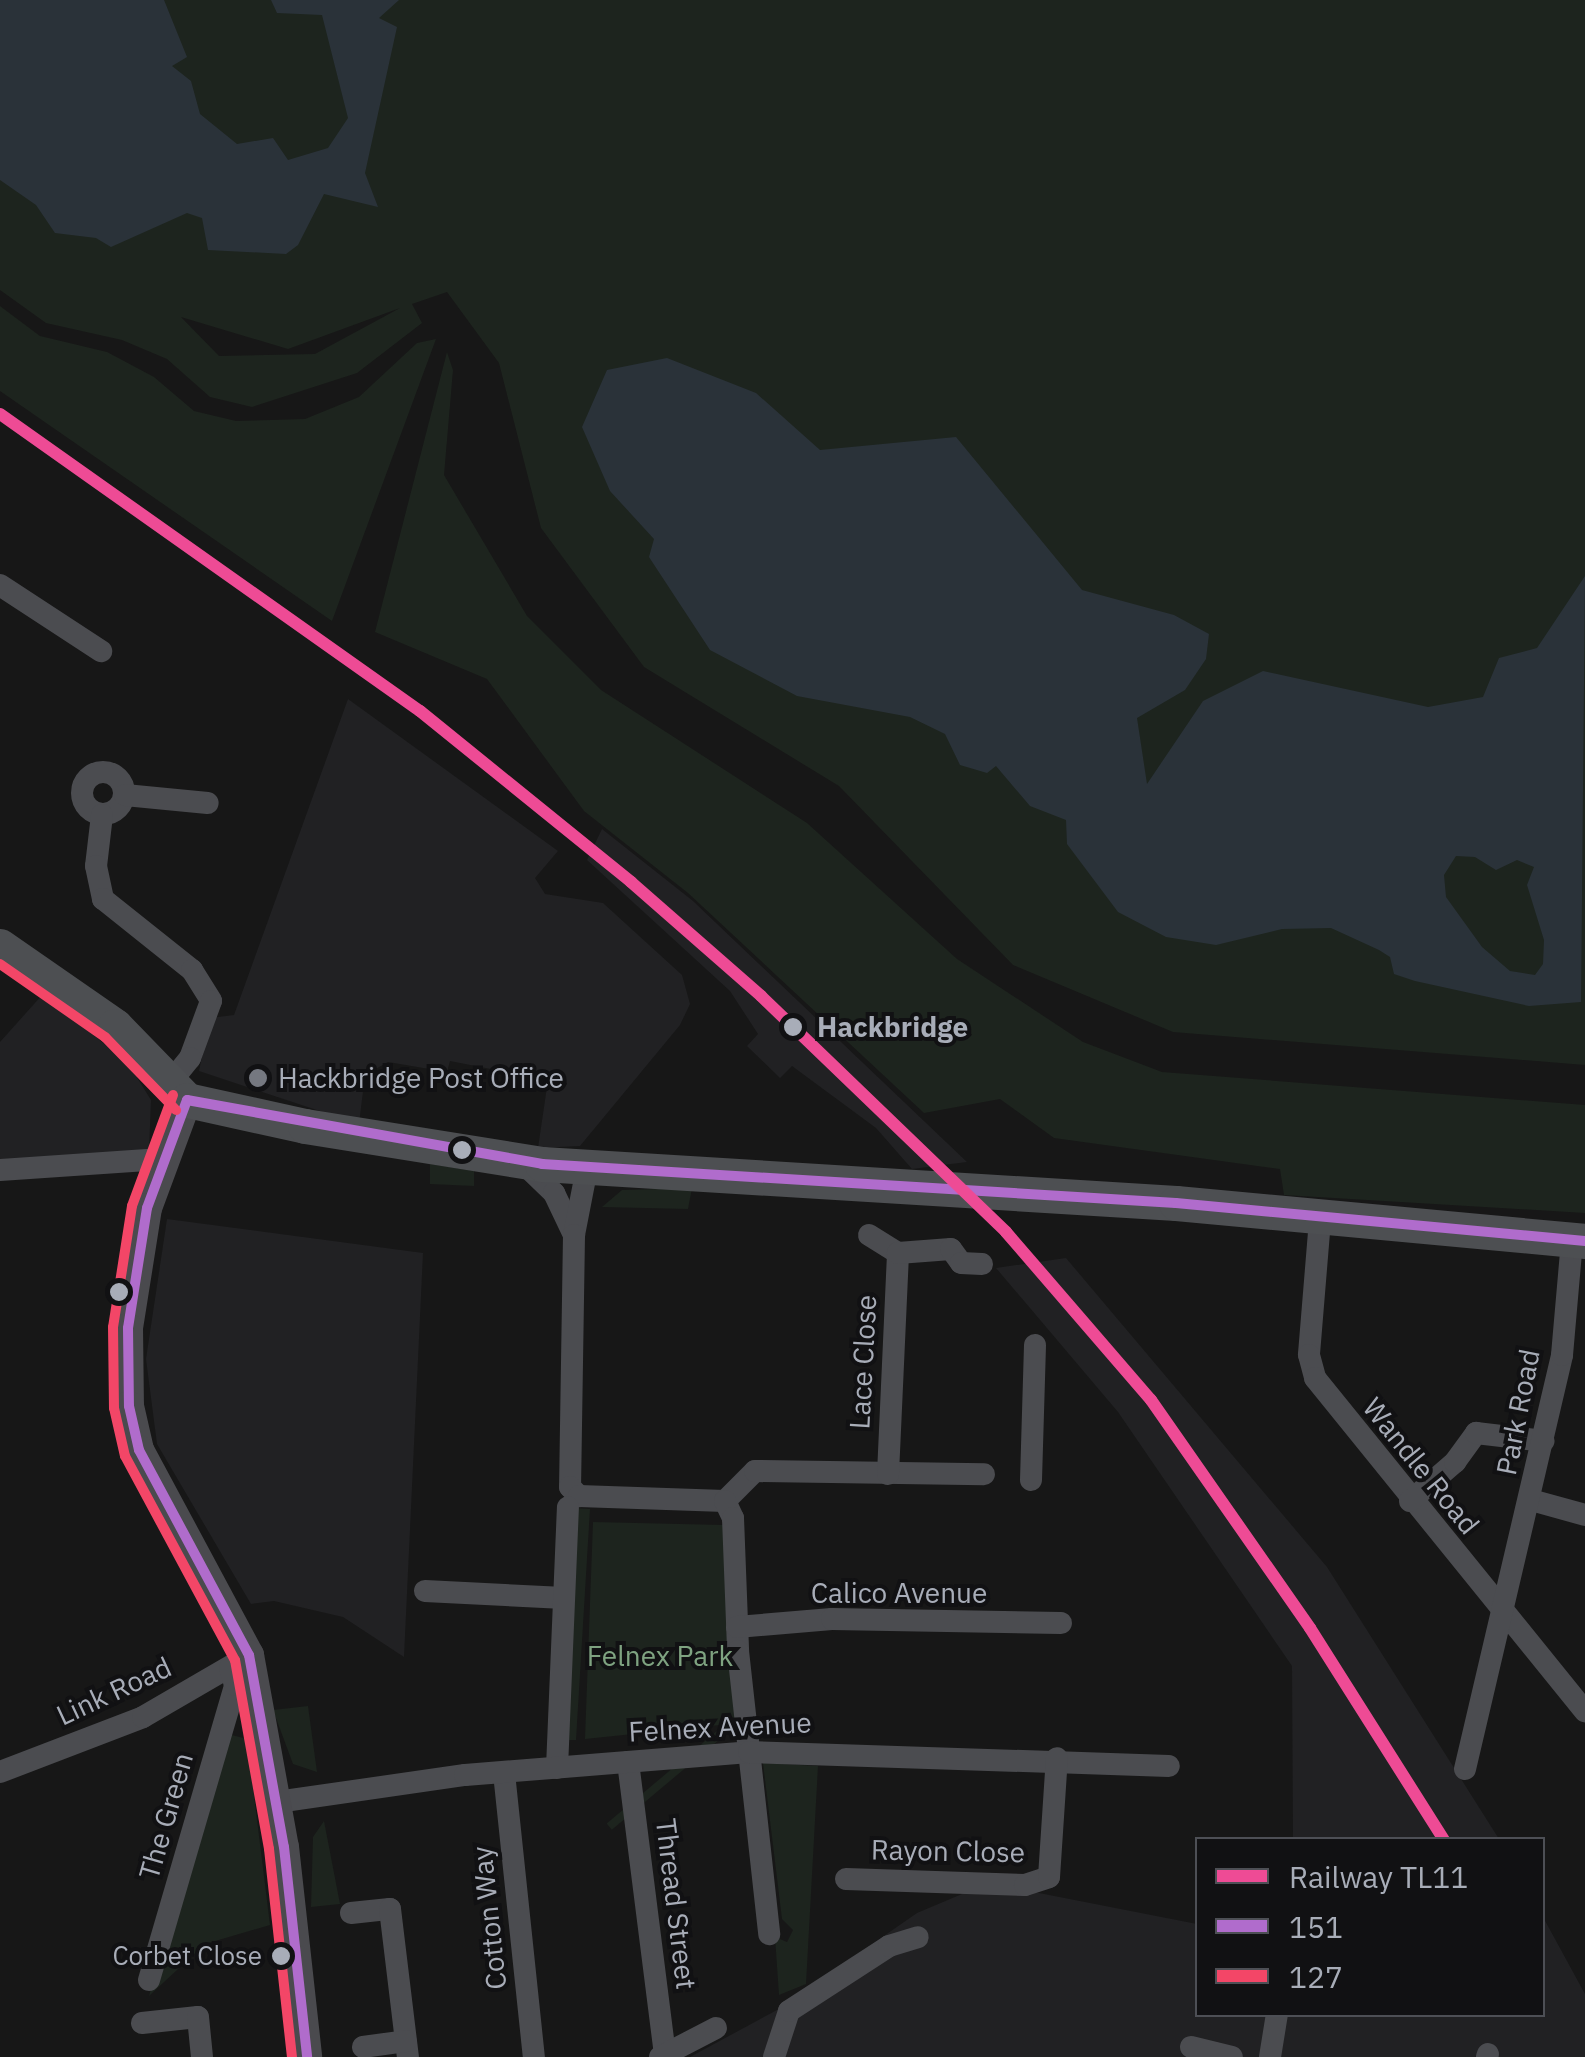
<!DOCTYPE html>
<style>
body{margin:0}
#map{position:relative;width:1585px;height:2057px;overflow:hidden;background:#171717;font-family:"IBM Plex Sans",sans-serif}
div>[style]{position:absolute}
.built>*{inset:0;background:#212123}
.green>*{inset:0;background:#1d241e;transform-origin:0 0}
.water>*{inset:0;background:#2a3239}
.street>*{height:22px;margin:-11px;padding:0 11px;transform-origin:11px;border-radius:11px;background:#4b4c50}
.street>.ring{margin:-11px;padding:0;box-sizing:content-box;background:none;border:22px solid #4b4c50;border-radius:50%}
.secondary>*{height:30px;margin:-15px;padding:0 15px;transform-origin:15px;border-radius:15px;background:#4a4a4e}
.primary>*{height:35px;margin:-17.5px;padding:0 17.5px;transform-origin:17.5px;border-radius:17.5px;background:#4d4f52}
.bus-1>*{height:10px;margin:-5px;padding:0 5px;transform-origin:5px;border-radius:5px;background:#b06ccc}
.bus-2>*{height:10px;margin:-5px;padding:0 5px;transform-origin:5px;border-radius:5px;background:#f34667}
.rail-1>*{height:12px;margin:-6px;padding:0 6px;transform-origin:6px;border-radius:6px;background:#ee4b95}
.dots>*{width:28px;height:28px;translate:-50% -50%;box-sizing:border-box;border:5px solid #111113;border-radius:50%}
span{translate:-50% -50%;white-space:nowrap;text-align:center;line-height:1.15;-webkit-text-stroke:8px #111113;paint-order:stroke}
.bus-label{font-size:26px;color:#a8adb8}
.right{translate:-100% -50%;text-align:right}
.stop-label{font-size:28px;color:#a8adb8;font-weight:700}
.left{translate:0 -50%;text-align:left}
.poi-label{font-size:28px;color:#a8adb8}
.street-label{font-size:28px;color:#a8adb8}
.park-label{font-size:28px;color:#7fa381}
.legend{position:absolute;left:1195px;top:1837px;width:350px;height:180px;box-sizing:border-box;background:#111113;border:2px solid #4d4f55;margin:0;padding:12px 18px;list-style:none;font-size:30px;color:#a8adb8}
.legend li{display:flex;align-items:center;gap:20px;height:50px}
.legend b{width:50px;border:2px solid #4d4f55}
</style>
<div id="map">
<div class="built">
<div style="clip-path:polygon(348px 699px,558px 851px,535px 878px,545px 894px,603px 903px,682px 975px,690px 1004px,680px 1025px,580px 1146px,538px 1148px,548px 1080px,450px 1061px,447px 1072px,388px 1062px,365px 1075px,359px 1124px,199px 1071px,210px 1018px,234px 1015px)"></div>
<div style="clip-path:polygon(602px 829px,693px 901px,967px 1162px,912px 1169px,876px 1128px,792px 1066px,780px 1078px,747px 1046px,758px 1034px,730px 991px,587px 860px)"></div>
<div style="clip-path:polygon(43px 994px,128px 1063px,151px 1100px,149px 1151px,0 1161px,0 1042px)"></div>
<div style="clip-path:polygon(167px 1219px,423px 1253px,404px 1657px,343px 1617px,274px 1601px,251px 1604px,157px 1444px,146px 1359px)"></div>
<div style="clip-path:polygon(1066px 1258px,1327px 1567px,1499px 1839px,1293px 1839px,1292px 1666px,1118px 1412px,996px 1268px)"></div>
<div style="clip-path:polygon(988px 1883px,1197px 1924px,1198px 2014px,1542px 2014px,1543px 1917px,1585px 1994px,1585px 2057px,690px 2057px,777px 2010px,917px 1913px)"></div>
</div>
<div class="green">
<div style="clip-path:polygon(evenodd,0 0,1585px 0,1585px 1065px,1173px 1032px,1013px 965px,839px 786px,644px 667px,541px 528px,499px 363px,447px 292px,412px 304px,422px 323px,357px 373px,252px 407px,210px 397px,167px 359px,122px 340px,46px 323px,0 290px,0 0,400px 308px,315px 354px,219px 356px,181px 317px,288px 349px,400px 308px)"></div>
<div style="clip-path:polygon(0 306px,40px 336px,107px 352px,154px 377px,194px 411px,236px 421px,305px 419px,359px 397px,417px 343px,436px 339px,332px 621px,0 391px)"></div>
<div style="clip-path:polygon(447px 352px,453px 370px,444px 475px,527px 616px,601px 690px,807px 823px,957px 959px,1083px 1042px,1162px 1072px,1585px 1105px,1585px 1213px,1284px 1195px,1280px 1169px,1054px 1138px,1000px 1099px,924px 1113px,688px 893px,584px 811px,487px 679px,375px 632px)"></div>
<div style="clip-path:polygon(430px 1164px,474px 1171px,474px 1186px,430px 1184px)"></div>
<div style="clip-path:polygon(692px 1188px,688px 1209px,602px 1207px,622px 1190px)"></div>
<div style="clip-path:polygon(574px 1508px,590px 1509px,576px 1740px,567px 1740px)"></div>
<div style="clip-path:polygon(593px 1522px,724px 1525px,739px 1723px,585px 1739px)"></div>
<div style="clip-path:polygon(308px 1706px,317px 1772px,293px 1764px,273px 1710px)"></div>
<div style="left:717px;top:1731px;width:8px;height:144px;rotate:50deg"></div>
<div style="clip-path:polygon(224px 1733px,247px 1739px,270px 1925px,205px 1944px,149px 1996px)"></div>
<div style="clip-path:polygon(763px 1763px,818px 1766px,806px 1984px,779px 1995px,775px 1937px,787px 1942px,793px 1930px,782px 1919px)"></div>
<div style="clip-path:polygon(324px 1821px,340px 1904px,311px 1907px,313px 1837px)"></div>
</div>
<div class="water">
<div style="clip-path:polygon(0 0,164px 0,187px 57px,172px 66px,191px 81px,200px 114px,237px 144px,273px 138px,288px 160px,328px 148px,348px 118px,322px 15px,277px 13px,271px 0,399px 0,379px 18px,397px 27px,365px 173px,378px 207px,324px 194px,298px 245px,286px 254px,208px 250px,202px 218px,187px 213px,111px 247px,96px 238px,55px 233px,36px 205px,0 180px)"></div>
<div style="clip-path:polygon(evenodd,667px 358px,756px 393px,820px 450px,956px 437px,1082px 590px,1174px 615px,1209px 634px,1206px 659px,1185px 690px,1137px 718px,1147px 784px,1203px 701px,1263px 671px,1428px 707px,1483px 697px,1499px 658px,1537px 648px,1585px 576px,1581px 1002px,1529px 1006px,1415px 981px,1394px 974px,1390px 957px,1379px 950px,1331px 928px,1282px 929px,1216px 945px,1166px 937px,1118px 912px,1067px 844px,1066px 820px,1030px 806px,996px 766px,987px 773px,960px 765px,945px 734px,910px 717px,797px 696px,710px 650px,649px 557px,654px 539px,610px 491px,582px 427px,607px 370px,667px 358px,1456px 856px,1475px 857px,1496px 870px,1517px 860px,1534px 867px,1527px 885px,1544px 940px,1543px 964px,1535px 975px,1510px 971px,1482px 947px,1446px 897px,1444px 875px,1456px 856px)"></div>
</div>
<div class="street">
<div style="left:0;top:585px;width:121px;rotate:33.2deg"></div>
<div class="ring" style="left:82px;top:772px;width:20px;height:20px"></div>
<div style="left:125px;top:795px;width:83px;rotate:5.5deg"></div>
<div style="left:102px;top:815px;width:51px;rotate:96.7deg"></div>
<div style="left:96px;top:866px;width:34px;rotate:78deg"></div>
<div style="left:103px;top:899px;width:114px;rotate:38.6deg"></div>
<div style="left:192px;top:970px;width:36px;rotate:58deg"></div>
<div style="left:211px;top:1001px;width:61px;rotate:110.2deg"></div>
<div style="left:190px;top:1058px;width:28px;rotate:129deg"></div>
<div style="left:522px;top:1162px;width:45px;rotate:44.1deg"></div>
<div style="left:554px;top:1193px;width:47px;rotate:64.5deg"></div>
<div style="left:587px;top:1168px;width:68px;rotate:101deg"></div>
<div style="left:574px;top:1235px;width:252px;rotate:90.9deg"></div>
<div style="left:570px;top:1487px;width:13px;rotate:45deg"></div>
<div style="left:579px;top:1496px;width:146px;rotate:2deg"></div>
<div style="left:725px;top:1501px;width:42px;rotate:-45deg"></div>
<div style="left:755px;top:1471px;width:229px;rotate:0.8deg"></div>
<div style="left:0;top:1170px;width:162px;rotate:-3.9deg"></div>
<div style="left:1320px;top:1220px;width:135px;rotate:94.7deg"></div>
<div style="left:1309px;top:1355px;width:24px;rotate:75deg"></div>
<div style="left:1315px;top:1378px;width:429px;rotate:51deg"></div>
<div style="left:869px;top:1235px;width:34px;rotate:32deg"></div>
<div style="left:888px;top:1474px;width:221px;rotate:-87.4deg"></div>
<div style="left:898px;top:1253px;width:53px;rotate:-4.3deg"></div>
<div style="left:951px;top:1249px;width:17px;rotate:54deg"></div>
<div style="left:961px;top:1263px;width:21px;rotate:3deg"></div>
<div style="left:1031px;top:1480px;width:135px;rotate:-88.3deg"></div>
<div style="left:1531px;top:1500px;width:56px;rotate:15.5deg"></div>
<div style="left:725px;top:1501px;width:19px;rotate:65deg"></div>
<div style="left:733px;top:1518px;width:133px;rotate:87.8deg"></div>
<div style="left:738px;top:1651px;width:285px;rotate:83.7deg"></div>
<div style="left:1410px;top:1501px;width:60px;rotate:-40.9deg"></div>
<div style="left:1455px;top:1462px;width:36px;rotate:-54deg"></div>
<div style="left:1476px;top:1433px;width:68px;rotate:6.7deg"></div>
<div style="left:425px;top:1591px;width:139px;rotate:2.9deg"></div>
<div style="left:737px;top:1627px;width:95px;rotate:-4.8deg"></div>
<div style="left:832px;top:1619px;width:229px;rotate:1deg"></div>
<div style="left:628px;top:1762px;width:295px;rotate:82.8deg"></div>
<div style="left:557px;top:1768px;width:261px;rotate:-87.6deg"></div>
<div style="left:1465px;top:1769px;width:425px;rotate:-76.8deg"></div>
<div style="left:1562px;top:1355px;width:115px;rotate:-85deg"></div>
<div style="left:0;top:1772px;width:153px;rotate:-21deg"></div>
<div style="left:143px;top:1717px;width:113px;rotate:-30.2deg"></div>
<div style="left:504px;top:1773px;width:286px;rotate:84deg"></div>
<div style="left:277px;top:1802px;width:190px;rotate:-8.2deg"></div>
<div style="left:465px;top:1775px;width:285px;rotate:-4.6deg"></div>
<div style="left:749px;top:1752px;width:420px;rotate:1.9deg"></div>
<div style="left:846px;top:1879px;width:179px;rotate:1.9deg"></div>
<div style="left:1025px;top:1885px;width:25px;rotate:-18deg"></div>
<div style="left:1049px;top:1877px;width:119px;rotate:-86.2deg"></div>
<div style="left:351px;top:1913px;width:39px;rotate:-6deg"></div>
<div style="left:390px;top:1909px;width:149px;rotate:83.1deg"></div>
<div style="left:149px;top:1980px;width:307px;rotate:-73.7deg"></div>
<div style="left:235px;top:1685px;width:18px;rotate:-106deg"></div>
<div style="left:142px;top:2023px;width:56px;rotate:-6.1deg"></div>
<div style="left:198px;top:2017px;width:40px;rotate:84.3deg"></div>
<div style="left:363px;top:2047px;width:43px;rotate:-7.9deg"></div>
<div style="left:1191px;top:2047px;width:42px;rotate:13.7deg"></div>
<div style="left:660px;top:2057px;width:63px;rotate:-27.4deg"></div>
<div style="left:774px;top:2057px;width:48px;rotate:-71.9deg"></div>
<div style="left:789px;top:2011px;width:119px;rotate:-33deg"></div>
<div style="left:889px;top:1946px;width:30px;rotate:-17deg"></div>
<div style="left:1270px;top:2057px;width:44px;rotate:-80.8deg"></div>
<div style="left:1487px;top:2057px;width:3px;rotate:-72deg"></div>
</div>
<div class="secondary">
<div style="left:187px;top:1100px;width:115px;rotate:110.3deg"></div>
<div style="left:147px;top:1208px;width:121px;rotate:99deg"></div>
<div style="left:128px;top:1328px;width:78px;rotate:89.3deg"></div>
<div style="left:129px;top:1406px;width:45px;rotate:77.2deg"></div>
<div style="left:139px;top:1450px;width:233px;rotate:61.8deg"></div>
<div style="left:249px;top:1655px;width:195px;rotate:79.7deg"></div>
<div style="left:284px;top:1847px;width:211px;rotate:83.7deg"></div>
</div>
<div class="primary">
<div style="left:0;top:946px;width:140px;rotate:34.8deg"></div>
<div style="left:115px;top:1026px;width:103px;rotate:45.8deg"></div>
<div style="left:187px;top:1100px;width:121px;rotate:12.4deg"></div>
<div style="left:305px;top:1126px;width:240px;rotate:9.1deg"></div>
<div style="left:542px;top:1164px;width:635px;rotate:3.52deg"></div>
<div style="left:1176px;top:1203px;width:411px;rotate:5.3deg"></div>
</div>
<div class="bus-1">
<div style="left:187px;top:1100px;width:361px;rotate:10.2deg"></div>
<div style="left:542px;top:1164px;width:635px;rotate:3.52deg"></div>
<div style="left:1176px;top:1203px;width:411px;rotate:5.3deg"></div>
<div style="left:187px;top:1100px;width:115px;rotate:110.3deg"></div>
<div style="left:147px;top:1208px;width:121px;rotate:99deg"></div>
<div style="left:128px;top:1328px;width:78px;rotate:89.3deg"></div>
<div style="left:129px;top:1406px;width:45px;rotate:77.2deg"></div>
<div style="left:139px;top:1450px;width:233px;rotate:61.8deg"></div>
<div style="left:249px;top:1655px;width:195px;rotate:79.7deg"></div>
<div style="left:284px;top:1847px;width:211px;rotate:83.7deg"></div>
</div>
<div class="bus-2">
<div style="left:0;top:964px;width:128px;rotate:34.8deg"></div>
<div style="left:105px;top:1037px;width:102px;rotate:45.8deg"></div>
<div style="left:173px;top:1095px;width:118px;rotate:110.3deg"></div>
<div style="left:132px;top:1206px;width:122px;rotate:98.9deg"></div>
<div style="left:113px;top:1327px;width:81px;rotate:89.3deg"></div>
<div style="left:114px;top:1408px;width:49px;rotate:77.1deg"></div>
<div style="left:125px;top:1456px;width:232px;rotate:61.7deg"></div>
<div style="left:235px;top:1660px;width:192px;rotate:79.8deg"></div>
<div style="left:269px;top:1849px;width:209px;rotate:83.7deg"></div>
</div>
<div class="rail-1">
<div style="left:0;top:414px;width:514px;rotate:35.27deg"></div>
<div style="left:420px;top:711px;width:272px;rotate:39deg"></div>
<div style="left:631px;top:882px;width:173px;rotate:41.2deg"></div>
<div style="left:761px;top:996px;width:340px;rotate:43.9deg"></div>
<div style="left:1006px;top:1232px;width:222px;rotate:49.2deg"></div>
<div style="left:1151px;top:1400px;width:278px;rotate:55.1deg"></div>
<div style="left:1310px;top:1628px;width:251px;rotate:57.7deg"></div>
</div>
<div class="dots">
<div style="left:793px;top:1027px;background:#a8adb8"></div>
<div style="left:258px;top:1078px;background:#757880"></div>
<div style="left:462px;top:1150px;background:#a8adb8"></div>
<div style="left:119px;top:1292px;background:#a8adb8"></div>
<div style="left:281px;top:1956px;background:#a8adb8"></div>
</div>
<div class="bus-label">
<span class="right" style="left:262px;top:1956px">Corbet Close</span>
</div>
<div class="stop-label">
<span class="left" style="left:817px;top:1027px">Hackbridge</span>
</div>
<div class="poi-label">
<span class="left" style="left:278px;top:1078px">Hackbridge Post Office</span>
</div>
<div class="street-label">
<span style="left:863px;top:1362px;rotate:-87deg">Lace Close</span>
<span style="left:1518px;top:1412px;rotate:-79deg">Park Road</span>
<span style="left:1421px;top:1466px;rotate:51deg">Wandle Road</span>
<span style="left:899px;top:1593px">Calico Avenue</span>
<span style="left:114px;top:1691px;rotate:-25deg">Link Road</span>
<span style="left:720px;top:1727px;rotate:-3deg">Felnex Avenue</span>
<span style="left:166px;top:1816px;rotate:-74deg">The Green</span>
<span style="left:948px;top:1851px;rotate:1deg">Rayon Close</span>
<span style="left:676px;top:1904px;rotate:83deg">Thread Street</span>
<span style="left:489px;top:1918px;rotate:-96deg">Cotton Way</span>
</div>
<div class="park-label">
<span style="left:660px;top:1656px">Felnex Park</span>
</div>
<ul class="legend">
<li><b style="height:12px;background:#ee4b95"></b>Railway TL11</li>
<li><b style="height:12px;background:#b06ccc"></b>151</li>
<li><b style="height:12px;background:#f34667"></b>127</li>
</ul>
</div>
